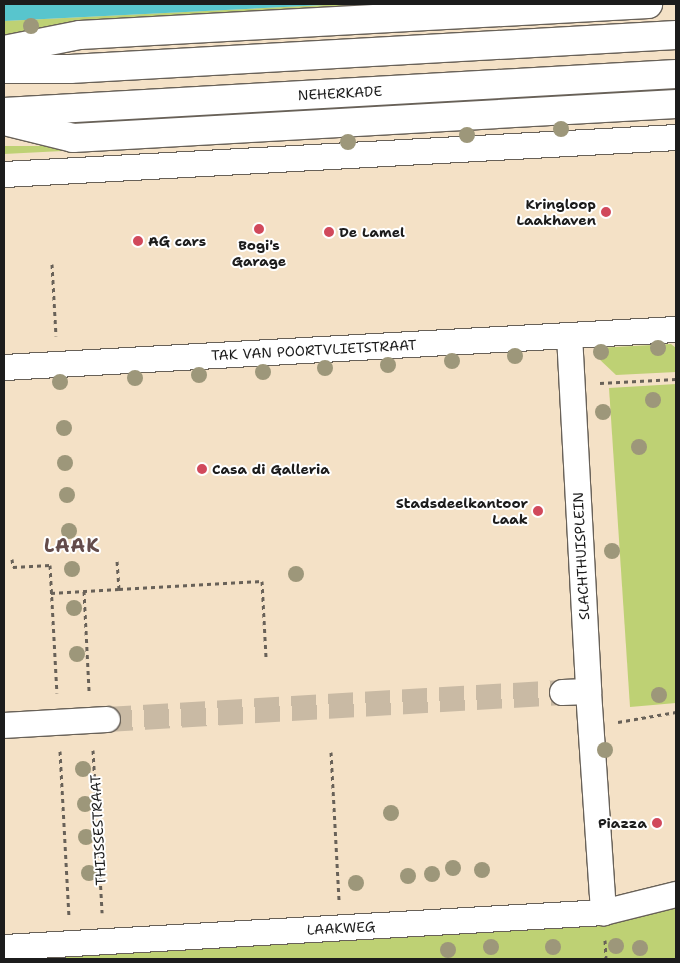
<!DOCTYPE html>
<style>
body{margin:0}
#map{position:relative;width:680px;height:963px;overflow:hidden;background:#f4e1c6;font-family:"Shantell Sans",sans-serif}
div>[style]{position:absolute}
.green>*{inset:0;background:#bed174}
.water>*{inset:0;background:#58c5cd}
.street-tunnel>*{height:25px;margin-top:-12.5px;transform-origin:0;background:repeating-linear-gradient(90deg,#c9baa4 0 25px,transparent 0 37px)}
.path>*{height:3px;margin-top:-1.5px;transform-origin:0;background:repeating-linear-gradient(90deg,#686158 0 4px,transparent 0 8px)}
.roads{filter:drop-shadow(1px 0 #686158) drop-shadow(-1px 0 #686158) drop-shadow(0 1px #686158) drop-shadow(0 -1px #686158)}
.street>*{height:25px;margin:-12.5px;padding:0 12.5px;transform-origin:12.5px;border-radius:12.5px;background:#fff}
.secondary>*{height:28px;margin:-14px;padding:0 14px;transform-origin:14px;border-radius:14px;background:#fff}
.trees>*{width:16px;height:16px;margin:-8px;border-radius:50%;background:#9d977a}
.dots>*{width:14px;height:14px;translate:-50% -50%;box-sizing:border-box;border:2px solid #fff;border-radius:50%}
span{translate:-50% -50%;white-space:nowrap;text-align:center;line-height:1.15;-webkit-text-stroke:4px #fff;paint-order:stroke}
.street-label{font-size:14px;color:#1c1c1c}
.poi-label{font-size:14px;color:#1c1c1c;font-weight:700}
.right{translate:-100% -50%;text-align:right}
.left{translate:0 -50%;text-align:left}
.district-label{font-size:19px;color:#634b4a;font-weight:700;letter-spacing:1px}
.frame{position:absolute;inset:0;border:5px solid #1c1c1c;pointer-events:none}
</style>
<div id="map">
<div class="green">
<div style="clip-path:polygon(344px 4px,538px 4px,60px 29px,4px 35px,4px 21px)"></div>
<div style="clip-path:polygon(4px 146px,62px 146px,62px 151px,4px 154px)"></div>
<div style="clip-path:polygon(671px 344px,676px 348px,676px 372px,616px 375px,597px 357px,596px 348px)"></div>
<div style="clip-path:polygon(676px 384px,676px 703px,630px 707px,609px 388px)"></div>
<div style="clip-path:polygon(676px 902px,676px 959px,4px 959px)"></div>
</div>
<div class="water">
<div style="clip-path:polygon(4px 4px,344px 4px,4px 21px)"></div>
</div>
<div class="street-tunnel">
<div style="left:107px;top:719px;width:456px;rotate:-3.4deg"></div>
</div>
<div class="path">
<div style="left:52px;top:264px;width:72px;rotate:86.8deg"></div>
<div style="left:600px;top:383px;width:76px;rotate:-3deg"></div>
<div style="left:12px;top:559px;width:8px;rotate:83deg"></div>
<div style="left:13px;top:567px;width:37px;rotate:-3deg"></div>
<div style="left:50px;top:565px;width:128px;rotate:86.9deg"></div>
<div style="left:119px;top:589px;width:143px;rotate:-3.2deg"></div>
<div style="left:262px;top:581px;width:77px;rotate:87deg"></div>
<div style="left:84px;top:591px;width:100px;rotate:87.1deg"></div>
<div style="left:51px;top:593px;width:68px;rotate:-3.4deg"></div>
<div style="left:119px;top:589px;width:28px;rotate:-94deg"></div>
<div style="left:618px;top:722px;width:59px;rotate:-9.8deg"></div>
<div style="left:93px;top:750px;width:163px;rotate:86.8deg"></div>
<div style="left:60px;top:751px;width:164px;rotate:86.9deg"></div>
<div style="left:331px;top:752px;width:148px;rotate:86.9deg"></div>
<div style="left:605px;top:940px;width:19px;rotate:87deg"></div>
</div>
<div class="roads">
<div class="street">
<div style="left:4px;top:174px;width:673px;rotate:-3.15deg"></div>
<div style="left:569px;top:335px;width:357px;rotate:86.9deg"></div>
<div style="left:588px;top:691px;width:222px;rotate:86.1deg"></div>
<div style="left:4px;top:367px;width:673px;rotate:-3.24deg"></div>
<div style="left:562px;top:692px;width:26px;rotate:-2deg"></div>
<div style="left:4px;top:725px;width:103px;rotate:-3.3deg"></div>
<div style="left:4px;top:947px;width:600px;rotate:-3.34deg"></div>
<div style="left:603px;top:912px;width:75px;rotate:-13.9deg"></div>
</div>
<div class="secondary">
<div style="left:4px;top:50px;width:77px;rotate:-11.2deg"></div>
<div style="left:80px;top:35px;width:569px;rotate:-3.12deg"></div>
<div style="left:4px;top:69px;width:66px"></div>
<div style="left:70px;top:69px;width:607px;rotate:-3.21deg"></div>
<div style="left:4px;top:112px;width:673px;rotate:-3.24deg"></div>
<div style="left:4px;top:121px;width:71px;rotate:13.8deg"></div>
<div style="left:73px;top:138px;width:604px;rotate:-3.23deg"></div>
</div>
</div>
<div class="trees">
<div style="left:31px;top:26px"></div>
<div style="left:561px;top:129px"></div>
<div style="left:467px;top:135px"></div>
<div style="left:348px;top:142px"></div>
<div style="left:658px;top:348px"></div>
<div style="left:601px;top:352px"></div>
<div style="left:515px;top:356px"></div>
<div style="left:452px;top:361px"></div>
<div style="left:388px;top:365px"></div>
<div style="left:325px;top:368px"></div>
<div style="left:263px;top:372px"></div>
<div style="left:199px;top:375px"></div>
<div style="left:135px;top:378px"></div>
<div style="left:60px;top:382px"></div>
<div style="left:653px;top:400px"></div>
<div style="left:603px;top:412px"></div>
<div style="left:64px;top:428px"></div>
<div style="left:639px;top:447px"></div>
<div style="left:65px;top:463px"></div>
<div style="left:67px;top:495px"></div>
<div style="left:69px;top:531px"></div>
<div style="left:612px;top:551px"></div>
<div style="left:72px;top:569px"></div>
<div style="left:296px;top:574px"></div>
<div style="left:74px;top:608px"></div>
<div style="left:77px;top:654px"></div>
<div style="left:659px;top:695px"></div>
<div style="left:605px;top:750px"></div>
<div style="left:83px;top:769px"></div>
<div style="left:85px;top:804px"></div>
<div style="left:391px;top:813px"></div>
<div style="left:86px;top:837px"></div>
<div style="left:453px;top:868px"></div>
<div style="left:482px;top:870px"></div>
<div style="left:89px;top:873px"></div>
<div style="left:432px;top:874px"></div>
<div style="left:408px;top:876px"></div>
<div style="left:356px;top:883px"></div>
<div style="left:616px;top:946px"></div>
<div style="left:491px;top:947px"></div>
<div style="left:553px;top:947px"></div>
<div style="left:640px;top:948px"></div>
<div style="left:448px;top:950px"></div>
</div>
<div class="dots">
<div style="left:606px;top:212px;background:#d1495b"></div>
<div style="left:259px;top:229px;background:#d1495b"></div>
<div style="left:329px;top:232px;background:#d1495b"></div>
<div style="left:138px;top:241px;background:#d1495b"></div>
<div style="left:202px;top:469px;background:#d1495b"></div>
<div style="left:538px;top:511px;background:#d1495b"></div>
<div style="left:657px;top:823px;background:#d1495b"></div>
</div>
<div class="street-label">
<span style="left:340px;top:93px;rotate:-3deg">NEHERKADE</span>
<span style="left:314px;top:350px;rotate:-3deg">TAK VAN POORTVLIETSTRAAT</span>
<span style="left:581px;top:556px;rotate:-93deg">SLACHTHUISPLEIN</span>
<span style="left:98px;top:830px;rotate:-93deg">THIJSSESTRAAT</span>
<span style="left:341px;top:928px;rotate:-3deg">LAAKWEG</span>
</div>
<div class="poi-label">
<span class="right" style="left:596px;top:212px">Kringloop<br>Laakhaven</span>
<span class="left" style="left:339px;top:232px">De Lamel</span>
<span class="left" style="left:148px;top:241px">AG cars</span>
<span style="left:259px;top:253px">Bogi's<br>Garage</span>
<span class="left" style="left:212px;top:469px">Casa di Galleria</span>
<span class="right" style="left:528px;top:511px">Stadsdeelkantoor<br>Laak</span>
<span class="right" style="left:647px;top:823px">Piazza</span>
</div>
<div class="district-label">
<span style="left:72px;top:546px">LAAK</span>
</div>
<div class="frame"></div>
</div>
